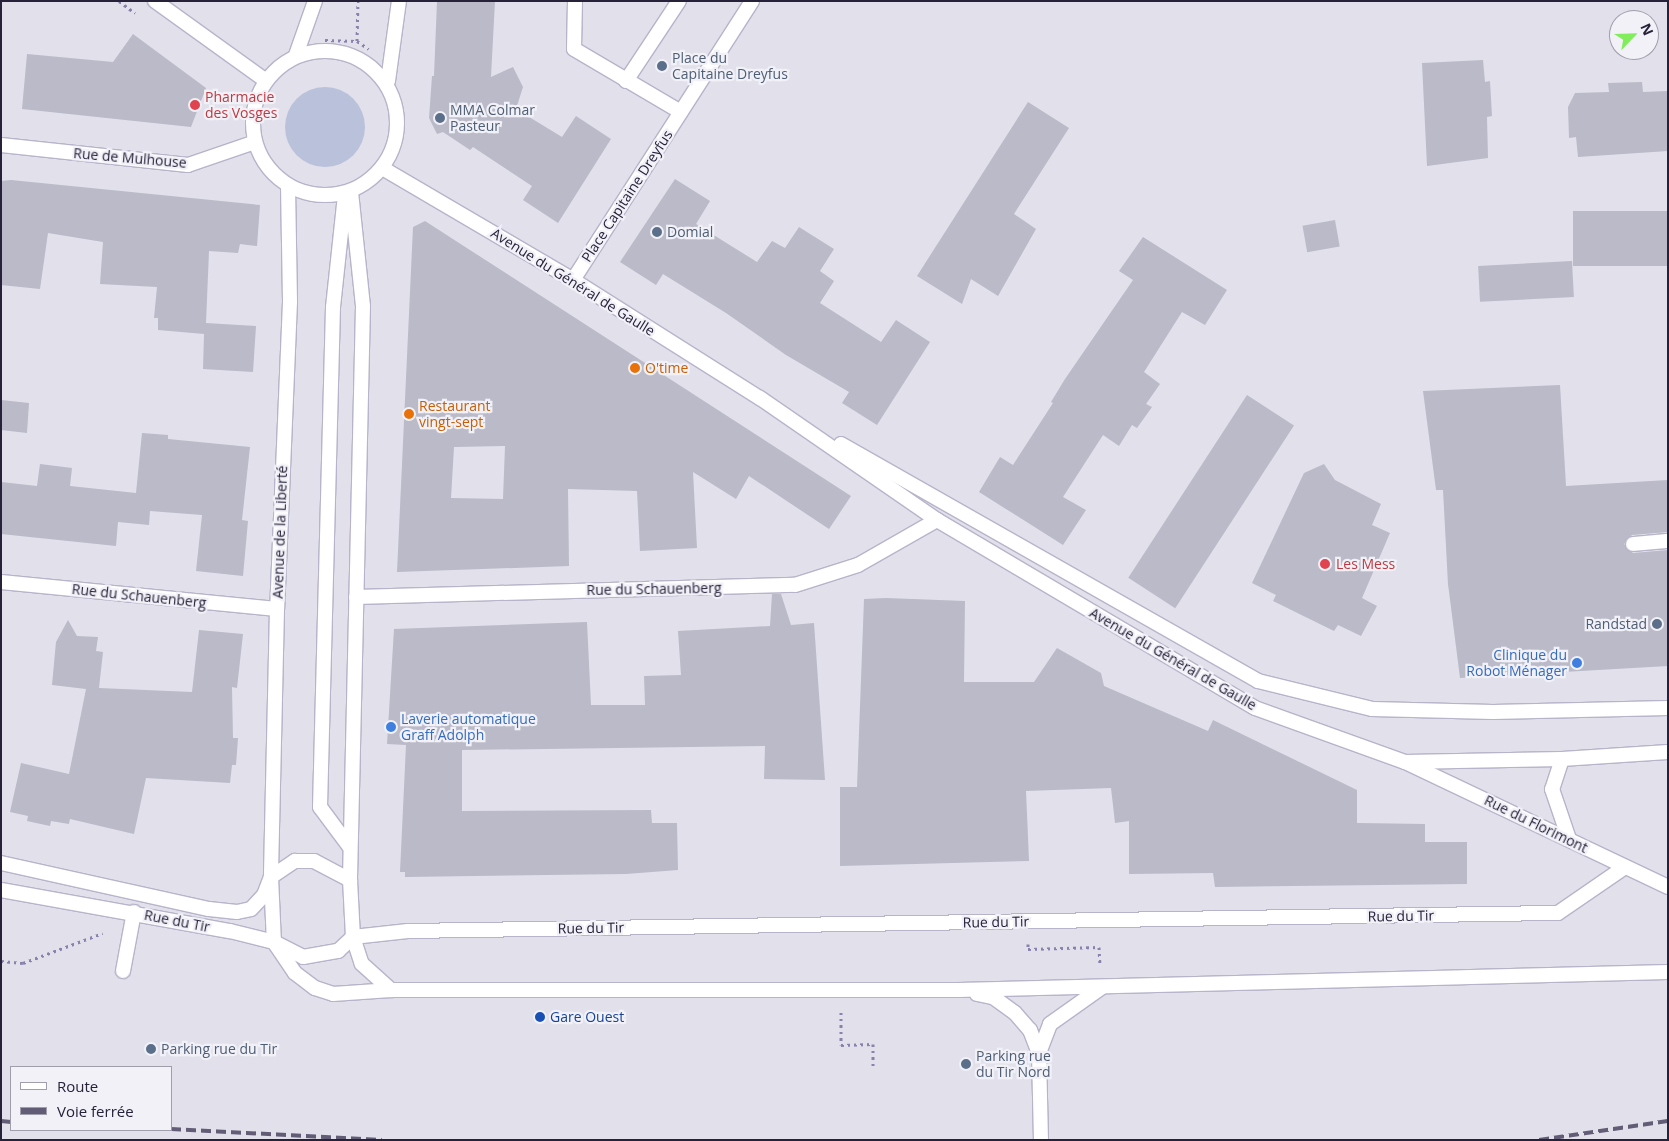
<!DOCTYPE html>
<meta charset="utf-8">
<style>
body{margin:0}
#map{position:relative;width:1669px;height:1141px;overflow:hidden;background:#e1e0eb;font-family:"Open Sans",sans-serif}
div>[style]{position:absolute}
.green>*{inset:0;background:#bac1db}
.round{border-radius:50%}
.building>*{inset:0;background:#babac8;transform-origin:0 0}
.path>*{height:3px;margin-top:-1.5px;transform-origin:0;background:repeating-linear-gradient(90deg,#8a82ad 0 2.5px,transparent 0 6.5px)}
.roads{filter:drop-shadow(1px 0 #b7b4ca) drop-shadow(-1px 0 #b7b4ca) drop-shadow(0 1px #b7b4ca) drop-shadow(0 -1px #b7b4ca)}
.service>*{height:14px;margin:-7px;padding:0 7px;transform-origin:7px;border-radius:7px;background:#fff}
.minor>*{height:14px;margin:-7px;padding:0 7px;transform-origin:7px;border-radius:7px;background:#fff}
.tertiary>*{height:14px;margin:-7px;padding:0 7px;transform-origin:7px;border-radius:7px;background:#fff}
.secondary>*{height:14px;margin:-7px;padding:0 7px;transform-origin:7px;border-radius:7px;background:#fff}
.secondary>.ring{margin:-7px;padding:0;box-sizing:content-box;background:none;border:14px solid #fff;border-radius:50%}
.rail>*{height:4px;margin-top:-2px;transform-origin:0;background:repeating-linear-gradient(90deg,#625c76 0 10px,transparent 0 15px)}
.dots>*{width:14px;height:14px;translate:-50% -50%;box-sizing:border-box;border:2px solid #f1f1f7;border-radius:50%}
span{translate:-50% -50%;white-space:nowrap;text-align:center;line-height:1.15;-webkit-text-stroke:4.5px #f1f1f7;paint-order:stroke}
.service-label{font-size:14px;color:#4e5e75}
.left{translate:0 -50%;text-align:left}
.right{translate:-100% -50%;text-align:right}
.health-label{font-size:14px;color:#be3a42}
.street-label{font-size:14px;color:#27223a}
.food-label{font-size:14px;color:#c56008}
.shop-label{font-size:14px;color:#366cbe}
.transit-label{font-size:14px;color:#164399}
.frame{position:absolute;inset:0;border:2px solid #27223a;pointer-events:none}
.legend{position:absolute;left:10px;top:1066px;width:162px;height:65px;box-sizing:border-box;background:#f1f1f7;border:1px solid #a09eab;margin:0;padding:6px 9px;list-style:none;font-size:15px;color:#27223a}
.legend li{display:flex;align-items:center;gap:10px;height:25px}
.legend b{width:25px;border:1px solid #a09eab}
.north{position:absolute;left:1609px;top:10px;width:50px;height:50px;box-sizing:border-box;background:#f1f1f7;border:1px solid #a09eab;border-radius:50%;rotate:66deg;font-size:14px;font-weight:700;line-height:20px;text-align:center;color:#27223a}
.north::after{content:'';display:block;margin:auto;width:18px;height:22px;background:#81ed5c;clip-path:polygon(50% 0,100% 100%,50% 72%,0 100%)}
</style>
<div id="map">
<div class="green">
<div class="round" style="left:285px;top:87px;width:80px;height:80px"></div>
</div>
<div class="building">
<div style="clip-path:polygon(437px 1px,495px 1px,491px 77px,513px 67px,523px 87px,516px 109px,562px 137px,576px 116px,611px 139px,558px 223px,523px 200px,532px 186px,473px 147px,470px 150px,443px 132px,437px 134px,429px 118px,432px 76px,434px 76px)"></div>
<div style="clip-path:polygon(133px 34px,206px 88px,191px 127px,22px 109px,27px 54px,113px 62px)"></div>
<div style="clip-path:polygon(1483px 60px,1485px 82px,1490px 81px,1492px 116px,1487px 117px,1488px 158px,1427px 166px,1422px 63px)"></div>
<div style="clip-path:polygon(1642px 82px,1643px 92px,1668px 91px,1668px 151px,1578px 157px,1576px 137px,1569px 138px,1568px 107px,1575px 93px,1609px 92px,1608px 83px)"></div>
<div style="clip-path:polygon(1028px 102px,1069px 128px,1014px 214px,1036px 229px,998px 296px,971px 279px,962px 304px,917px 276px)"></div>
<div style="clip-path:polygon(675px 179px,710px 201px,696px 224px,757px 262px,772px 241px,785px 248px,799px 227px,834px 249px,820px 271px,834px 281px,820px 303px,881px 342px,896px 320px,930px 342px,877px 425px,842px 403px,849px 392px,786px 355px,726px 313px,663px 274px,656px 285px,620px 262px)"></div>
<div style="clip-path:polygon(11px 180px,260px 205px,257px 246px,240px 244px,238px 253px,209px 251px,206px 323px,256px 326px,253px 372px,203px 369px,204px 334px,158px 330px,158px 318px,154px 318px,157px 287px,100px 284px,103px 242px,48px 233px,40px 289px,1px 285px,1px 181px)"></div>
<div style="left:1668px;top:211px;width:55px;height:95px;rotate:90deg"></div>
<div style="left:1335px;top:220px;width:27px;height:33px;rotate:80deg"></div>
<div style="clip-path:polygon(evenodd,425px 221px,851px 496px,829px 529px,749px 476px,736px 499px,693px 472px,697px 548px,640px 551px,637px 491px,568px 489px,569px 566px,397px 572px,413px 227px,425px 221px,505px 446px,503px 499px,451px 498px,454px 447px,505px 446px)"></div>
<div style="clip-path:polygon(1143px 237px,1227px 290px,1205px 325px,1182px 312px,1144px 372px,1160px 384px,1146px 404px,1152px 407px,1137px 428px,1132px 425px,1119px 446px,1103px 435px,1063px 497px,1086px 510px,1063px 545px,979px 492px,1000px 457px,1013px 465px,1053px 403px,1051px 402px,1065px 379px,1133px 280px,1119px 271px)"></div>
<div style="left:1572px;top:261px;width:36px;height:94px;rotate:87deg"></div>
<div style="clip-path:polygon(1560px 385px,1566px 486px,1668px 480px,1668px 532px,1632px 535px,1624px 544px,1633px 553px,1668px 550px,1668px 666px,1460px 678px,1448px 584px,1443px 490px,1436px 490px,1423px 391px)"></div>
<div style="left:1247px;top:395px;width:56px;height:218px;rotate:33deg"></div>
<div style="clip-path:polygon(1px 400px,29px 403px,27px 433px,1px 430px)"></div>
<div style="clip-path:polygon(142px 433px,168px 435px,168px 439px,250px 447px,242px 520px,248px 521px,243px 576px,196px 571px,202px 515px,150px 511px,149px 525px,118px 522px,116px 546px,1px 534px,1px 482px,37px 486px,40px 464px,72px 468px,70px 486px,136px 493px)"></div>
<div style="clip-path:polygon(1324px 464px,1335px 480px,1381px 504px,1372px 525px,1390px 533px,1362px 598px,1377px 606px,1361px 636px,1338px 625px,1334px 631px,1273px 601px,1276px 595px,1252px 583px,1304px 473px)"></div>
<div style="clip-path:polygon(772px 594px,781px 594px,791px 625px,814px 623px,825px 780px,764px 779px,765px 746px,462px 750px,462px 811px,651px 810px,652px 823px,677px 823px,678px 870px,626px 874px,405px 877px,405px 872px,400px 872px,406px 745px,387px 744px,394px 629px,587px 622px,591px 705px,645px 705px,644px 676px,681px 675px,678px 631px,770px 626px)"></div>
<div style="clip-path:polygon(886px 598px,965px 601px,964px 682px,1034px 682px,1057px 648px,1101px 673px,1104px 686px,1208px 731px,1213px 720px,1357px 790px,1357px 823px,1425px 824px,1425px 842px,1467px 842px,1467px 884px,1215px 887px,1213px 873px,1129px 874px,1129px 821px,1115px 823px,1111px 788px,1026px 791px,1029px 861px,840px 866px,840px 787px,857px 787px,864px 599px)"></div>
<div style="clip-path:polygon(68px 620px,77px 636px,98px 637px,96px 651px,103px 652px,99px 688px,192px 692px,199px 630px,243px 634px,237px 688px,232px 687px,233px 738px,238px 738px,236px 765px,232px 765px,230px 783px,146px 778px,134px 834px,70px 819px,69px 824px,51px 821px,50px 826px,27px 821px,28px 816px,10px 812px,21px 763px,69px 774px,86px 689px,52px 685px,56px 642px)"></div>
</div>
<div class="path">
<div style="left:119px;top:1px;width:20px;rotate:37deg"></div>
<div style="left:325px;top:40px;width:32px;rotate:2deg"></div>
<div style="left:357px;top:41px;width:14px;rotate:34deg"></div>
<div style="left:357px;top:41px;width:40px;rotate:-88.6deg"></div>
<div style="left:1028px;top:944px;width:5px;rotate:90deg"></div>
<div style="left:1028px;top:949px;width:71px;rotate:-1.6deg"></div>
<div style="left:1099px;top:947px;width:17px;rotate:87deg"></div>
<div style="left:1px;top:961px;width:22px;rotate:5deg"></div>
<div style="left:23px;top:963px;width:85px;rotate:-20.6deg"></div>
<div style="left:841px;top:1012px;width:33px;rotate:90deg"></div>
<div style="left:841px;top:1045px;width:32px;rotate:-2deg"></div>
<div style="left:873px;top:1044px;width:23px;rotate:90deg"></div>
</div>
<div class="roads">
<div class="service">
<div style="left:575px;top:1px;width:48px;rotate:91.2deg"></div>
<div style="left:574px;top:49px;width:124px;rotate:30.5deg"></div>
<div style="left:626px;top:81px;width:96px;rotate:-56.5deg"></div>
<div style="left:345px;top:195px;width:113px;rotate:96.1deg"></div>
<div style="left:333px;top:307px;width:500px;rotate:91.49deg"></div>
<div style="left:320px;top:807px;width:49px;rotate:53.4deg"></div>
<div style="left:573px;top:280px;width:331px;rotate:-57.3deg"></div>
<div style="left:1633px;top:544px;width:35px;rotate:-5deg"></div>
<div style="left:123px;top:971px;width:60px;rotate:-79.4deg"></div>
</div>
<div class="minor">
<div style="left:1px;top:582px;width:277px;rotate:5.6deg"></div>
<div style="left:356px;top:597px;width:439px;rotate:-1.6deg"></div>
<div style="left:795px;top:585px;width:66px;rotate:-17.6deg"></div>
<div style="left:858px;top:565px;width:91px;rotate:-29.7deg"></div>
<div style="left:1px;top:863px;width:213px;rotate:12.5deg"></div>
<div style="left:209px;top:909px;width:28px;rotate:6deg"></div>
<div style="left:237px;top:912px;width:14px;rotate:-12deg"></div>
<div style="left:251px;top:909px;width:19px;rotate:-47deg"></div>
<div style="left:264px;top:895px;width:19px;rotate:-69deg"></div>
<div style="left:271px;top:877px;width:29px;rotate:-34deg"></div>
<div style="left:295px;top:861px;width:19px"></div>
<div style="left:314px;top:861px;width:41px;rotate:27.8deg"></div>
<div style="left:1px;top:890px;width:233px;rotate:10.2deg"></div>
<div style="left:230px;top:931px;width:45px;rotate:14deg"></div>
<div style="left:274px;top:942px;width:33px;rotate:27deg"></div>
<div style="left:303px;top:957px;width:36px;rotate:-10deg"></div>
<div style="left:338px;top:951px;width:21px;rotate:-43deg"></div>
<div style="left:353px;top:937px;width:55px;rotate:-6.2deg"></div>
<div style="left:408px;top:931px;width:1150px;rotate:-0.9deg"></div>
<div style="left:1558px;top:913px;width:81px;rotate:-34.5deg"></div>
<div style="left:391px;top:990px;width:568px"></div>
<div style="left:959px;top:990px;width:709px;rotate:-1.45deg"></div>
<div style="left:977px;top:994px;width:16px;rotate:11deg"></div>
<div style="left:993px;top:997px;width:27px;rotate:36deg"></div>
<div style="left:1015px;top:1013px;width:23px;rotate:49deg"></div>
<div style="left:1030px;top:1030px;width:25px;rotate:69deg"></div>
<div style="left:1039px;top:1053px;width:87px;rotate:88.7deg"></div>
<div style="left:1039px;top:1053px;width:31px;rotate:-69deg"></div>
<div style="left:1050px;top:1024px;width:64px;rotate:-35.4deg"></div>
</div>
<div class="tertiary">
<div style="left:1px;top:145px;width:188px;rotate:6.1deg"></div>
<div style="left:188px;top:165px;width:71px;rotate:-18.9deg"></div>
<div style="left:288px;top:186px;width:116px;rotate:89deg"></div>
<div style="left:290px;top:302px;width:307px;rotate:92.4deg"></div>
<div style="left:277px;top:609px;width:268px;rotate:91.3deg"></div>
<div style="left:271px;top:877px;width:65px;rotate:87.4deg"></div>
<div style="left:274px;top:942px;width:37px;rotate:56deg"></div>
<div style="left:295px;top:973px;width:25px;rotate:37deg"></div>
<div style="left:315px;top:988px;width:19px;rotate:18deg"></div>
<div style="left:333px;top:994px;width:58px;rotate:-3.9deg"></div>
<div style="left:351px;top:192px;width:115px;rotate:84deg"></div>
<div style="left:363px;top:306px;width:574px;rotate:91.3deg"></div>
<div style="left:350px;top:880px;width:57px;rotate:87deg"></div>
<div style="left:353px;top:937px;width:28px;rotate:72deg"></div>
<div style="left:362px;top:964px;width:39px;rotate:42deg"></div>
<div style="left:1562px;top:759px;width:32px;rotate:108deg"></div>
<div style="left:1552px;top:789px;width:53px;rotate:71.2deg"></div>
<div style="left:1405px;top:762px;width:291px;rotate:25.4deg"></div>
</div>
<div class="secondary">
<div style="left:155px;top:1px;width:135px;rotate:35.7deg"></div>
<div class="ring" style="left:253px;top:51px;width:130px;height:130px"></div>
<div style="left:296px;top:55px;width:57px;rotate:-70.6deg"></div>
<div style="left:388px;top:81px;width:81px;rotate:-82.2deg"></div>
<div style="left:384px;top:169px;width:219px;rotate:30.4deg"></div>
<div style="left:573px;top:280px;width:221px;rotate:32.3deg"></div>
<div style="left:760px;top:398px;width:215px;rotate:34.6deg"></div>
<div style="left:937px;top:520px;width:369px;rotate:30.6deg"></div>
<div style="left:1255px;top:708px;width:159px;rotate:19.8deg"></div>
<div style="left:1405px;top:762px;width:157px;rotate:-1.1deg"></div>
<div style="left:1562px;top:759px;width:106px;rotate:-3.8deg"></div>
<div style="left:841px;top:444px;width:480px;rotate:29.6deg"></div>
<div style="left:1258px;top:681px;width:117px;rotate:13.8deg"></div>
<div style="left:1372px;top:709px;width:121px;rotate:1.4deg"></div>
<div style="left:1493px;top:712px;width:175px;rotate:-1.3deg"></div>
</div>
</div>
<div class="rail">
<div style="left:1px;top:1121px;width:10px;rotate:6deg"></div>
<div style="left:171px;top:1129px;width:211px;rotate:3deg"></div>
<div style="left:1539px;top:1140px;width:130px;rotate:-8.4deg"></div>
</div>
<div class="dots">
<div style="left:662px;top:66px;background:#5c6f8a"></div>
<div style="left:195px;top:105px;background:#e0444e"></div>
<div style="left:440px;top:118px;background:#5c6f8a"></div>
<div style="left:657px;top:232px;background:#5c6f8a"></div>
<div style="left:635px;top:368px;background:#e8710a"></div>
<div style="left:409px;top:414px;background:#e8710a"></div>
<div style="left:1325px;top:564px;background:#e0444e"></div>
<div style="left:1657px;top:624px;background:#5c6f8a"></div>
<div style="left:1577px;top:663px;background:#3f7fe0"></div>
<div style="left:391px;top:727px;background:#3f7fe0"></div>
<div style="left:540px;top:1017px;background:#1a4fb4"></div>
<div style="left:151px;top:1049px;background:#5c6f8a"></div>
<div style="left:966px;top:1064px;background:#5c6f8a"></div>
</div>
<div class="service-label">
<span class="left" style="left:672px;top:66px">Place du<br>Capitaine Dreyfus</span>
<span class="left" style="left:450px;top:118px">MMA Colmar<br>Pasteur</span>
<span class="left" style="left:667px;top:232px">Domial</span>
<span class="right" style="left:1647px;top:624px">Randstad</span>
<span class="left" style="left:161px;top:1049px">Parking rue du Tir</span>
<span class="left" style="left:976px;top:1064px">Parking rue<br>du Tir Nord</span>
</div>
<div class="health-label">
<span class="left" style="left:205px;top:105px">Pharmacie<br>des Vosges</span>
<span class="left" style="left:1336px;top:564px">Les Mess</span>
</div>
<div class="street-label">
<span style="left:130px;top:158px;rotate:5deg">Rue de Mulhouse</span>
<span style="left:627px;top:196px;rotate:-57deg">Place Capitaine Dreyfus</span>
<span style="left:573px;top:282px;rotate:32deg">Avenue du Général de Gaulle</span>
<span style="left:280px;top:532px;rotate:-88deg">Avenue de la Liberté</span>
<span style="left:654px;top:589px;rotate:-1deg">Rue du Schauenberg</span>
<span style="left:139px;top:596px;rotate:6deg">Rue du Schauenberg</span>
<span style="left:1173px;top:659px;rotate:30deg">Avenue du Général de Gaulle</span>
<span style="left:1536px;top:824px;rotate:26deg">Rue du Florimont</span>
<span style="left:1401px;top:916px;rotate:-1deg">Rue du Tir</span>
<span style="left:177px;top:921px;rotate:11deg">Rue du Tir</span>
<span style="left:996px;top:922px;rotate:-1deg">Rue du Tir</span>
<span style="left:591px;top:928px;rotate:-1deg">Rue du Tir</span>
</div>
<div class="food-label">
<span class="left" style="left:645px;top:368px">O'time</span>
<span class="left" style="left:419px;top:414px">Restaurant<br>vingt-sept</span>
</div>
<div class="shop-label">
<span class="right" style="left:1567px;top:663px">Clinique du<br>Robot Ménager</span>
<span class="left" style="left:401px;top:727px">Laverie automatique<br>Graff Adolph</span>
</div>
<div class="transit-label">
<span class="left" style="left:550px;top:1017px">Gare Ouest</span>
</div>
<div class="frame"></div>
<ul class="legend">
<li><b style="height:6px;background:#fff"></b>Route</li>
<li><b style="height:6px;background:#625c76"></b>Voie ferrée</li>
</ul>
<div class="north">N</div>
</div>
